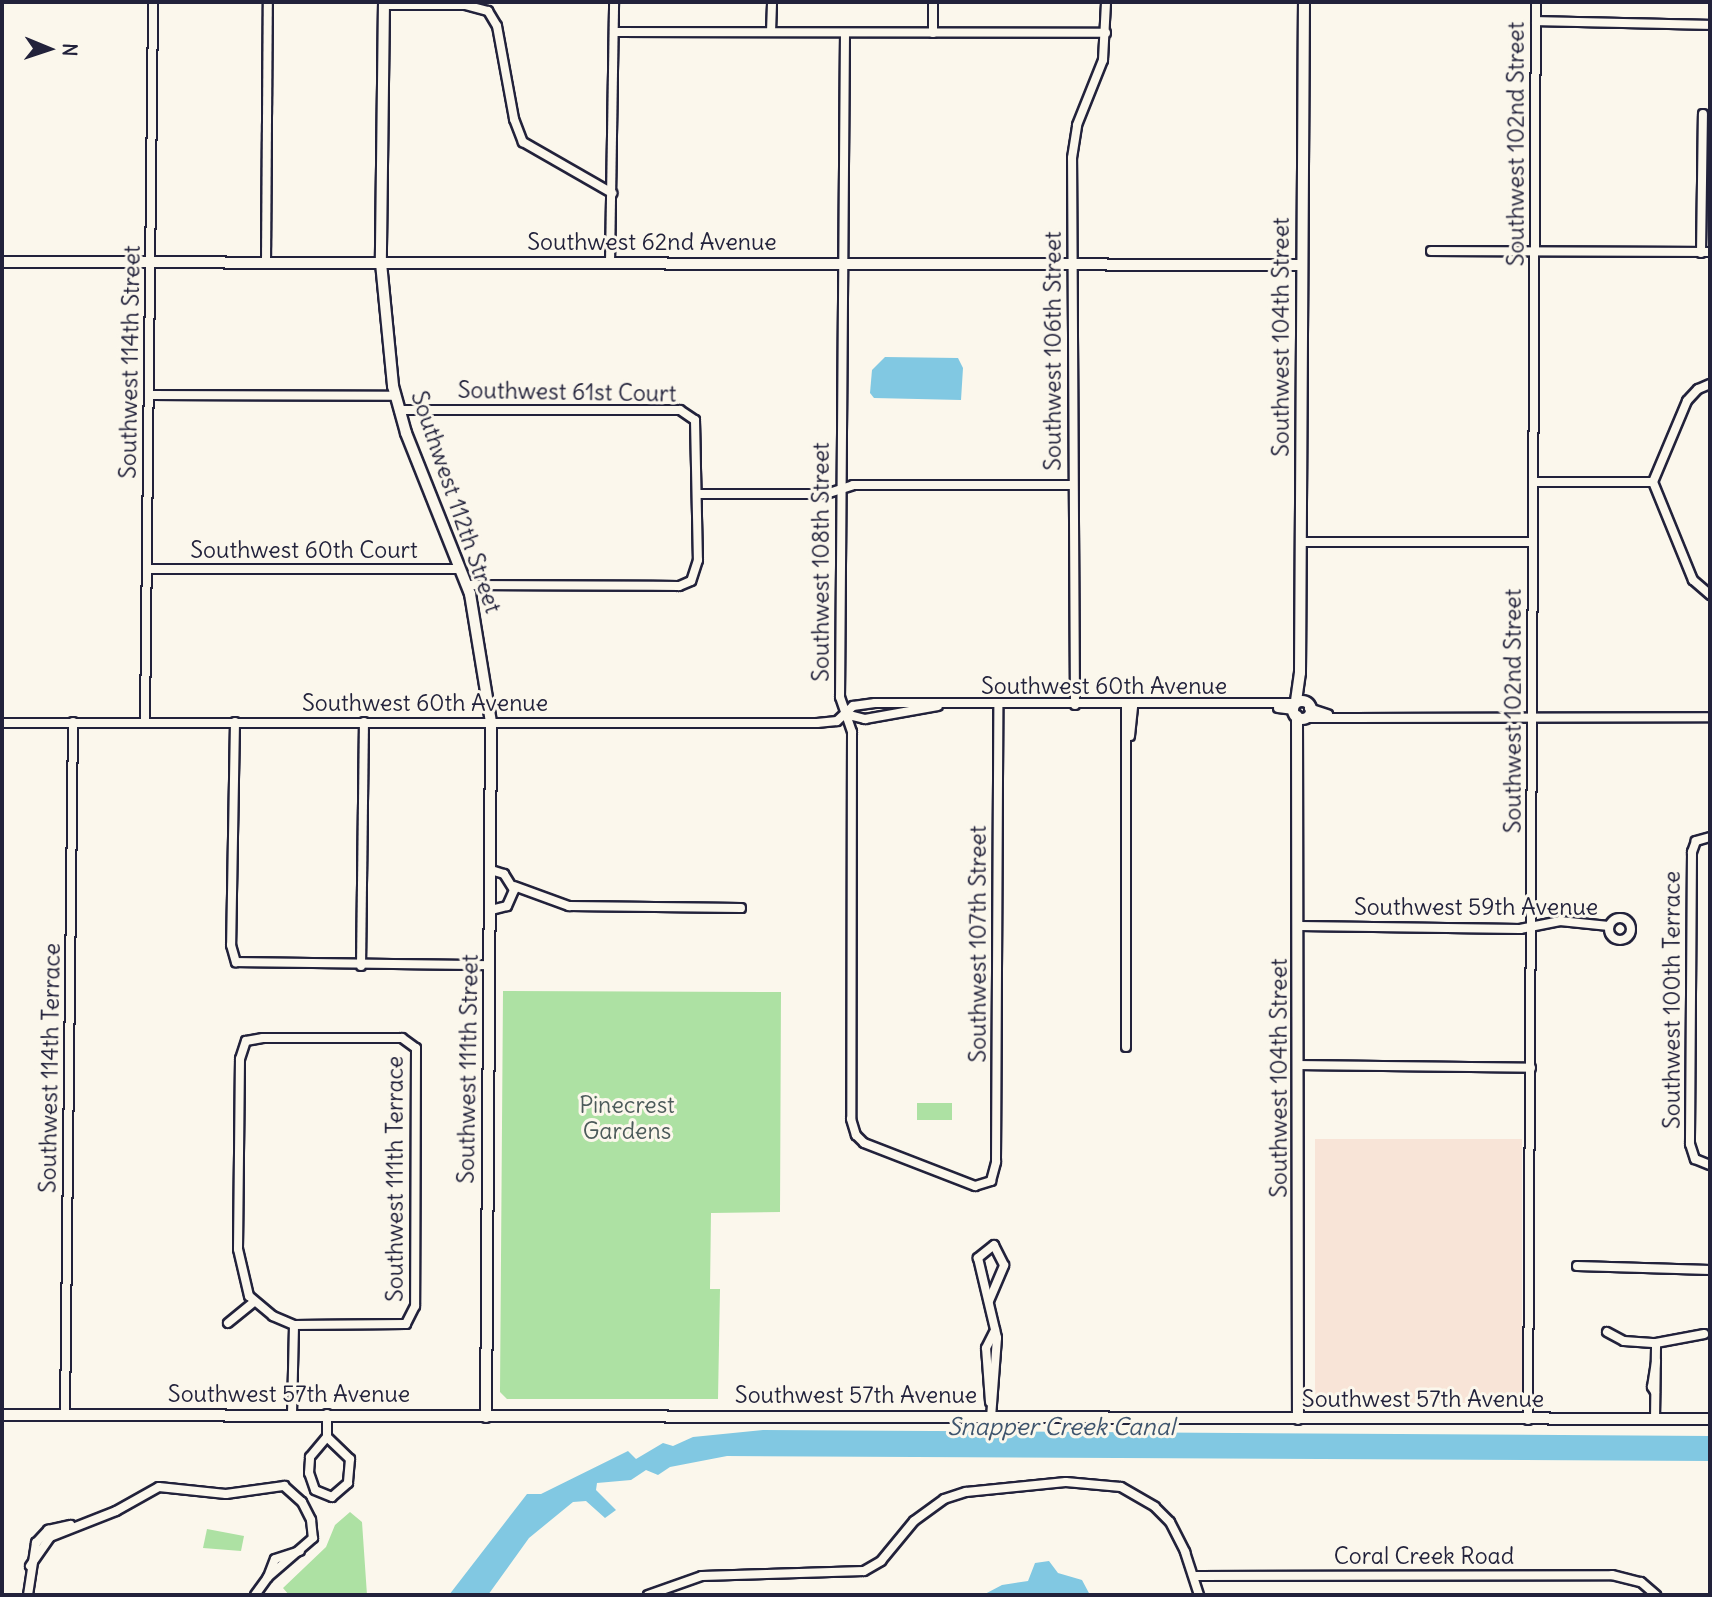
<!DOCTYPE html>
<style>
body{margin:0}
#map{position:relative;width:1712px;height:1597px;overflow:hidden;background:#fbf7ec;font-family:Delius,sans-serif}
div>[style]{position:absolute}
.built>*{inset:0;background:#f8e4d7;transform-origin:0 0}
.green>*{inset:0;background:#ade1a3;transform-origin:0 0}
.water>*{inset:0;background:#81c8e2}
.roads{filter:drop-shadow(2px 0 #22223b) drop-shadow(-2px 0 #22223b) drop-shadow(0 2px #22223b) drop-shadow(0 -2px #22223b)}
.street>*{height:8px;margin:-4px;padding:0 4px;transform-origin:4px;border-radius:4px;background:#fbf7ec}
.street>.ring{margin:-4px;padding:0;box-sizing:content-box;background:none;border:8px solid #fbf7ec;border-radius:50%}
.secondary>*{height:10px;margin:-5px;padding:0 5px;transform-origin:5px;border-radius:5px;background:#fbf7ec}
.secondary>.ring{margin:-5px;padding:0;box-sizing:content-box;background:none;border:10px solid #fbf7ec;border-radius:50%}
span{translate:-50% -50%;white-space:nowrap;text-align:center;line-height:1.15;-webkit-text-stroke:6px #fbf7ec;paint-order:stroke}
.street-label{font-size:23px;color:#22223b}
.park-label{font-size:23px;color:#4c5b5a}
.water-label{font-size:24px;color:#3e546d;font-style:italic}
.frame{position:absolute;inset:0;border:4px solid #22223b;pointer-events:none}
.north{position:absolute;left:14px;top:14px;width:70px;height:70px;-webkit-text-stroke:5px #fbf7ec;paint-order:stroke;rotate:92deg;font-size:19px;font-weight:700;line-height:28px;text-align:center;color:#22223b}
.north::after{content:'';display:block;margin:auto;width:24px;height:32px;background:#22223b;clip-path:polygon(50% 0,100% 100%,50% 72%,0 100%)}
</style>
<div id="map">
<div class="built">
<div style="left:1522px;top:1139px;width:264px;height:207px;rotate:90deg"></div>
</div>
<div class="green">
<div style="clip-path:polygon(503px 991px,781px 992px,780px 1212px,711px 1213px,710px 1289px,720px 1289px,718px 1399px,507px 1399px,500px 1392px)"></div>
<div style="left:952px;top:1103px;width:17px;height:35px;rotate:90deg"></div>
<div style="clip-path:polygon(350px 1512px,362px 1522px,367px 1595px,289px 1595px,283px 1588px,326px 1547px,335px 1525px)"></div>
<div style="clip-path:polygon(207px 1529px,244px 1536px,241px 1551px,203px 1548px)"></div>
</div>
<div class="water">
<div style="clip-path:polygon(885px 357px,958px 358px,963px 368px,961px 400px,874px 398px,870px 393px,872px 370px)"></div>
<div style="clip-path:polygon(763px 1430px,1710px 1436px,1710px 1461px,727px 1456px,670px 1467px,658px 1475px,646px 1470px,631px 1480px,597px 1483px,596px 1490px,616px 1510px,605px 1518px,586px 1501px,573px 1502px,529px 1538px,488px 1595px,449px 1595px,527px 1494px,541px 1494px,628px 1451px,636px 1459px,663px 1443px,673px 1446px,693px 1437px)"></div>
<div style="clip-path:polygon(1049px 1561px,1058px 1573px,1082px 1580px,1090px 1595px,983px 1595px,1002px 1585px,1028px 1581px,1035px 1563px)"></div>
</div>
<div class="roads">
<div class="street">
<div style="left:384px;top:5px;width:81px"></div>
<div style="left:465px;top:5px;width:24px;rotate:15deg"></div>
<div style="left:488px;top:11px;width:17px;rotate:59deg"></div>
<div style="left:497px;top:26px;width:95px;rotate:79.6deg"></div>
<div style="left:514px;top:119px;width:25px;rotate:69deg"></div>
<div style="left:523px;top:142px;width:103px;rotate:29.8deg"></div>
<div style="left:1536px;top:21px;width:174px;rotate:1.3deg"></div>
<div style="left:614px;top:32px;width:492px;rotate:0.1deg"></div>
<div style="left:771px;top:32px;width:30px;rotate:-88deg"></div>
<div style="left:845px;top:33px;width:664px;rotate:90.43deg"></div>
<div style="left:840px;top:697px;width:37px;rotate:71deg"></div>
<div style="left:852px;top:732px;width:387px;rotate:90.1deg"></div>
<div style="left:851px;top:1119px;width:17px;rotate:73deg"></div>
<div style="left:856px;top:1135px;width:11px;rotate:45deg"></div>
<div style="left:864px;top:1143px;width:119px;rotate:21.2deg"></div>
<div style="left:975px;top:1186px;width:17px;rotate:-17deg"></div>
<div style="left:991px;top:1181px;width:20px;rotate:-75deg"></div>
<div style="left:996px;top:1162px;width:457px;rotate:-89.7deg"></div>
<div style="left:933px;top:33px;width:31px;rotate:-90deg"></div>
<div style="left:1431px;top:251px;width:279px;rotate:0.2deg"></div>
<div style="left:1701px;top:253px;width:139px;rotate:-89.2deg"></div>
<div style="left:266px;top:263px;width:261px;rotate:-89.6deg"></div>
<div style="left:610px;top:263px;width:261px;rotate:-89.1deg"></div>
<div style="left:1710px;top:384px;width:13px;rotate:157deg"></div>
<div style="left:1698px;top:389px;width:16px;rotate:133deg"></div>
<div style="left:1687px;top:401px;width:88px;rotate:112.8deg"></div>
<div style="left:1653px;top:482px;width:106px;rotate:67.8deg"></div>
<div style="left:1693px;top:580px;width:23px;rotate:41deg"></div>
<div style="left:149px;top:395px;width:246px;rotate:0.2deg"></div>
<div style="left:399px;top:410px;width:281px"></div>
<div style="left:680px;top:410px;width:18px;rotate:34deg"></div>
<div style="left:695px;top:420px;width:140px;rotate:88.8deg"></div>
<div style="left:698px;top:560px;width:22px;rotate:108deg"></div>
<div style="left:691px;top:581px;width:13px;rotate:157deg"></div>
<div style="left:679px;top:586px;width:212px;rotate:-179.7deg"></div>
<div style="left:1533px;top:482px;width:120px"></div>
<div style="left:698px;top:494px;width:128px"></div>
<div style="left:826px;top:494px;width:28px;rotate:-18deg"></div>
<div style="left:853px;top:485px;width:220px"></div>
<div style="left:1300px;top:542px;width:233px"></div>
<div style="left:147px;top:569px;width:313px"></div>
<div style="left:1075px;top:705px;width:547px;rotate:-90.31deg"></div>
<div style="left:1072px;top:158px;width:33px;rotate:-81deg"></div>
<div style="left:1077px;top:125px;width:70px;rotate:-68.2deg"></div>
<div style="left:1103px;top:60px;width:58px;rotate:-87deg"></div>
<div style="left:1126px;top:705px;width:342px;rotate:90deg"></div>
<div style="left:1278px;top:708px;width:16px;rotate:7deg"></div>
<div style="left:1309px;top:708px;width:20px;rotate:18deg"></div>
<div style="left:845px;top:714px;width:21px;rotate:14deg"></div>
<div style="left:865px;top:719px;width:74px;rotate:-10.1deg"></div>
<div style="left:1309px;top:718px;width:401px;rotate:-0.1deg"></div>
<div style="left:145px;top:722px;width:720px;rotate:-89.36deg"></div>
<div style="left:235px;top:722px;width:223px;rotate:91deg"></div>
<div style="left:231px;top:945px;width:18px;rotate:74deg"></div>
<div style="left:236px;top:962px;width:254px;rotate:0.7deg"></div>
<div style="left:2px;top:723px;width:815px"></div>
<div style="left:817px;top:723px;width:20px;rotate:-6deg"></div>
<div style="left:837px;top:721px;width:22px;rotate:-43deg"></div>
<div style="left:853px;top:706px;width:22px;rotate:-8deg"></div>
<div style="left:875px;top:703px;width:419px"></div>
<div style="left:1130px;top:736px;width:31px;rotate:-84deg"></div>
<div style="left:1710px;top:837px;width:15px;rotate:164deg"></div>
<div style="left:1696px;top:841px;width:12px;rotate:110deg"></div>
<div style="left:1692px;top:852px;width:292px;rotate:90.4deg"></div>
<div style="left:1690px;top:1144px;width:16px;rotate:72deg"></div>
<div style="left:1695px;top:1159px;width:16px;rotate:22deg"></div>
<div style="left:514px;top:886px;width:59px;rotate:20deg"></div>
<div style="left:569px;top:906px;width:172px;rotate:0.7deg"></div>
<div style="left:491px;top:910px;width:16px;rotate:-14deg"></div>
<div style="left:507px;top:906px;width:17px;rotate:-66deg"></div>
<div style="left:514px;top:890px;width:19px;rotate:-122deg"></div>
<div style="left:504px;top:874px;width:14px;rotate:-163deg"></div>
<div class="ring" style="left:1609px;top:918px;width:14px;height:14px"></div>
<div style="left:1300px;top:926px;width:220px;rotate:0.8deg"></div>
<div style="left:1520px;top:929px;width:41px;rotate:-11.3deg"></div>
<div style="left:1560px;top:921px;width:49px;rotate:5.8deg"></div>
<div style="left:361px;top:966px;width:244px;rotate:-89.3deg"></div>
<div style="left:263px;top:1038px;width:139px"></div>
<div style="left:402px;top:1038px;width:17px;rotate:36deg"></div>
<div style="left:416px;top:1048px;width:258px;rotate:90.2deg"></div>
<div style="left:415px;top:1306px;width:20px;rotate:117deg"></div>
<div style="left:406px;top:1324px;width:112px;rotate:179.5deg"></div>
<div style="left:294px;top:1325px;width:23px;rotate:-157deg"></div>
<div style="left:273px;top:1316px;width:31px;rotate:-140deg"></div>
<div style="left:249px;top:1296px;width:48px;rotate:-103.2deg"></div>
<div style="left:238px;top:1249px;width:190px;rotate:-89.4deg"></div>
<div style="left:240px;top:1059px;width:19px;rotate:-72deg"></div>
<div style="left:246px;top:1041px;width:17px;rotate:-10deg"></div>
<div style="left:1300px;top:1065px;width:231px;rotate:0.7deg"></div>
<div style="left:1577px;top:1266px;width:133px;rotate:1.7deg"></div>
<div style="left:989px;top:1301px;width:39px;rotate:-67deg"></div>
<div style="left:1004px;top:1265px;width:22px;rotate:-117deg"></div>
<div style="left:994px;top:1245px;width:21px;rotate:141deg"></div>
<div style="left:978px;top:1258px;width:82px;rotate:76.6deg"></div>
<div style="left:997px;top:1338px;width:79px;rotate:94.3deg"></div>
<div style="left:228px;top:1323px;width:33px;rotate:-39deg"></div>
<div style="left:1607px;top:1332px;width:19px;rotate:28deg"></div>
<div style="left:1624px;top:1341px;width:32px;rotate:4deg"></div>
<div style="left:1656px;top:1343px;width:49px;rotate:-10.6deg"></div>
<div style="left:1655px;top:1392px;width:6px;rotate:-121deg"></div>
<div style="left:1652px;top:1387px;width:26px;rotate:-81deg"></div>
<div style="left:990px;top:1402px;width:54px;rotate:-94.2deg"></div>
<div style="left:986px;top:1348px;width:20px;rotate:-63deg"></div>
<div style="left:292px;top:1414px;width:89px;rotate:-88.7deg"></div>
<div style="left:65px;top:1415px;width:693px;rotate:-89.34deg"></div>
<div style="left:1655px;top:1419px;width:76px;rotate:-89.2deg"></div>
<div style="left:1528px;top:1420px;width:1418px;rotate:-89.68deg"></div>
<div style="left:327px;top:1437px;width:32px;rotate:44deg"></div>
<div style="left:350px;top:1459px;width:24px;rotate:95deg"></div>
<div style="left:348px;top:1483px;width:21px;rotate:139deg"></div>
<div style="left:332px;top:1497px;width:18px;rotate:-158deg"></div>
<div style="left:315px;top:1490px;width:18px;rotate:-109deg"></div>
<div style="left:309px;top:1473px;width:16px;rotate:-86deg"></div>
<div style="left:310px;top:1457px;width:26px;rotate:-50deg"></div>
<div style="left:327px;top:1437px;width:23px;rotate:-90deg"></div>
<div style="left:30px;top:1566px;width:35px;rotate:-55deg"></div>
<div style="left:50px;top:1537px;width:71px;rotate:-21.5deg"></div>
<div style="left:116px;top:1511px;width:49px;rotate:-29.2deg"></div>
<div style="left:159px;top:1487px;width:67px;rotate:6deg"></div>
<div style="left:226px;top:1494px;width:59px;rotate:-7.9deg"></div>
<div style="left:284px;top:1486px;width:24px;rotate:42deg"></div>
<div style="left:302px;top:1502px;width:20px;rotate:63deg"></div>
<div style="left:311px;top:1520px;width:18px;rotate:84deg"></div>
<div style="left:313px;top:1538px;width:60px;rotate:139.1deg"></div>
<div style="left:268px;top:1577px;width:22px;rotate:126deg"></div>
<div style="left:1194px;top:1576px;width:418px;rotate:-0.1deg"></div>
<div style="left:1612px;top:1575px;width:30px;rotate:14deg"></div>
<div style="left:1641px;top:1582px;width:20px;rotate:41deg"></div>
<div style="left:268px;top:1577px;width:19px;rotate:-69deg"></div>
<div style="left:275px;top:1559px;width:26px;rotate:-18deg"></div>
<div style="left:28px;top:1595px;width:53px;rotate:-81.3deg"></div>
<div style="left:36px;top:1543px;width:18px;rotate:-47deg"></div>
<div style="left:48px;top:1530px;width:23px;rotate:-13deg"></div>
<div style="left:648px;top:1595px;width:57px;rotate:-19.4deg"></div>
<div style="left:702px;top:1576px;width:162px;rotate:-1.8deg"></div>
<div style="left:864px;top:1571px;width:20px;rotate:-30deg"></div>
<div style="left:881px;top:1561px;width:52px;rotate:-50.5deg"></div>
<div style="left:914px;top:1521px;width:37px;rotate:-36deg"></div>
<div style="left:944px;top:1499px;width:23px;rotate:-18deg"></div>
<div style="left:966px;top:1492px;width:100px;rotate:-5.7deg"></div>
<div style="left:1066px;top:1482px;width:55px;rotate:5.2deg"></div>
<div style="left:1121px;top:1487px;width:39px;rotate:30deg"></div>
<div style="left:1155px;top:1507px;width:21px;rotate:45deg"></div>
<div style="left:1170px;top:1522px;width:34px;rotate:63deg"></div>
<div style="left:1185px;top:1552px;width:45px;rotate:72deg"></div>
</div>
<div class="secondary">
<div style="left:384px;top:2px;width:261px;rotate:90.7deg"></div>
<div style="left:381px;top:263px;width:124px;rotate:84.4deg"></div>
<div style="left:393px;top:386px;width:49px;rotate:74.5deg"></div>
<div style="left:406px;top:433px;width:173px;rotate:68.3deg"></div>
<div style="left:470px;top:594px;width:130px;rotate:80.7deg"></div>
<div style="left:491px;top:722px;width:695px;rotate:90.41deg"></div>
<div style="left:2px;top:262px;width:1300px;rotate:0.13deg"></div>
<div class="ring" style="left:1293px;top:701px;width:8px;height:8px"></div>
<div style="left:1296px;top:701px;width:28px;rotate:-82deg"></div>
<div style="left:1300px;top:673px;width:671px;rotate:-89.66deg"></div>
<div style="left:1297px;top:716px;width:703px;rotate:89.92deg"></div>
<div style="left:2px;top:1415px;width:1708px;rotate:0.13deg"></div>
</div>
</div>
<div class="street-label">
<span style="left:1516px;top:144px;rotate:-90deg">Southwest 102nd Street</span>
<span style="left:652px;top:242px">Southwest 62nd Avenue</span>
<span style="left:1281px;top:337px;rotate:-90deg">Southwest 104th Street</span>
<span style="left:1053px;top:351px;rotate:-90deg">Southwest 106th Street</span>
<span style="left:130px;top:362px;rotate:-89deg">Southwest 114th Street</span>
<span style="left:567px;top:392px;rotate:1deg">Southwest 61st Court</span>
<span style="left:456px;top:502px;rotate:71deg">Southwest 112th Street</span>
<span style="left:304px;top:550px">Southwest 60th Court</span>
<span style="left:821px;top:562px;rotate:-90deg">Southwest 108th Street</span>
<span style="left:1104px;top:686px">Southwest 60th Avenue</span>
<span style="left:425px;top:703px">Southwest 60th Avenue</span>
<span style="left:1513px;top:711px;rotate:-90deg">Southwest 102nd Street</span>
<span style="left:1476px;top:907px">Southwest 59th Avenue</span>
<span style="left:978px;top:944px;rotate:-90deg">Southwest 107th Street</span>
<span style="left:1672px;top:1000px;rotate:-90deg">Southwest 100th Terrace</span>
<span style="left:50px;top:1068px;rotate:-89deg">Southwest 114th Terrace</span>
<span style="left:468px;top:1069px;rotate:-89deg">Southwest 111th Street</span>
<span style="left:1279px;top:1078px;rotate:-90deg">Southwest 104th Street</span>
<span style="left:395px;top:1179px;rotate:-90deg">Southwest 111th Terrace</span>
<span style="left:289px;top:1394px">Southwest 57th Avenue</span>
<span style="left:856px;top:1395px">Southwest 57th Avenue</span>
<span style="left:1423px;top:1399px">Southwest 57th Avenue</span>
<span style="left:1424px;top:1556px">Coral Creek Road</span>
</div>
<div class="park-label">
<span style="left:627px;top:1118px">Pinecrest<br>Gardens</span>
</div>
<div class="water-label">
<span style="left:1061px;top:1427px">Snapper Creek Canal</span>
</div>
<div class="frame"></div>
<div class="north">N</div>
</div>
